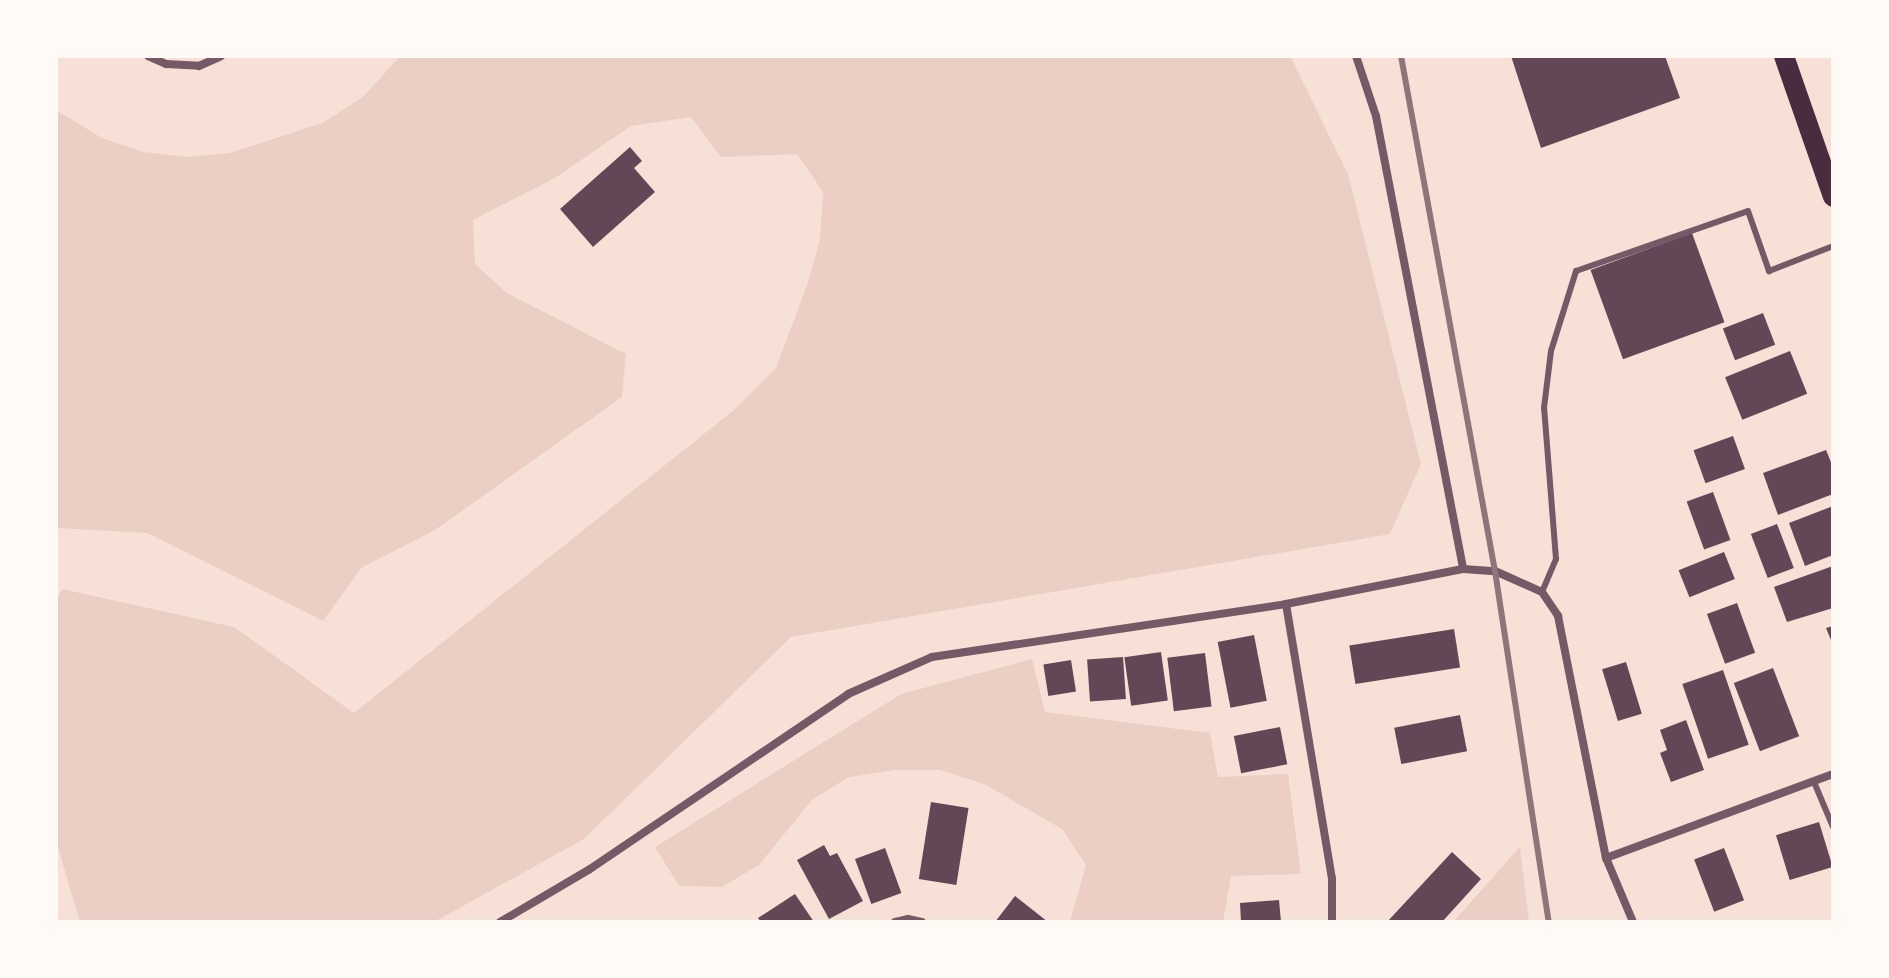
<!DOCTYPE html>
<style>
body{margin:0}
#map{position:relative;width:1889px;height:978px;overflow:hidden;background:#f7e1d7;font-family:"Archivo Narrow",sans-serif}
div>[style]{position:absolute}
.green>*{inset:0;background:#ebcfc5}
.building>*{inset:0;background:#644757;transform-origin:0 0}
.service>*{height:6px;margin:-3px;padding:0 3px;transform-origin:3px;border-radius:3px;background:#755966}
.minor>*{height:8px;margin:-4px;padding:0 4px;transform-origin:4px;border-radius:4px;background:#755966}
.primary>*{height:20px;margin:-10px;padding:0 10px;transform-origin:10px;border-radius:10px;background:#4a2c40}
.rail>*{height:6px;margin:-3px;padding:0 3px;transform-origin:3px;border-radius:3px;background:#8f747c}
span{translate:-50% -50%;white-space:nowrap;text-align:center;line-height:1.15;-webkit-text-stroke:6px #fffaf5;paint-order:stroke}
.frame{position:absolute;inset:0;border:58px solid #fffaf5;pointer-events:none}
</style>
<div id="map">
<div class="green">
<div style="clip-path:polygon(400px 56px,1290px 56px,1348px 174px,1421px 464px,1390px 534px,791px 637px,584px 839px,434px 922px,80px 922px,56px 841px,56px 600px,62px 589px,234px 627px,354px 713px,734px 410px,776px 368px,807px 285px,820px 239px,823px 192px,797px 154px,721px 157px,691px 117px,631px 126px,555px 178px,473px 220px,475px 264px,507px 293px,626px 354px,622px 397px,435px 530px,361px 568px,323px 621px,147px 533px,56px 528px,56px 110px,102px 138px,143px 152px,186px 157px,230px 153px,322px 123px,363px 97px)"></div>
<div style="clip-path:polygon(1032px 659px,1045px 712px,1210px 733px,1218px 777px,1288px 774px,1301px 874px,1231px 876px,1223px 922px,1070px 922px,1086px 865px,1062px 829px,984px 784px,940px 770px,895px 770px,849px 777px,812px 800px,759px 865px,722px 887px,679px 886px,655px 847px,901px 694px)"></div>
<div style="clip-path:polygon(1520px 847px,1529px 922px,1453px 922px)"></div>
</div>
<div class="building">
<div style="clip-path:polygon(1511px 56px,1665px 56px,1680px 98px,1541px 148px)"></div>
<div style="clip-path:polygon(630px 147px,642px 161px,634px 168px,655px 192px,593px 247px,560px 209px)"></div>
<div style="left:1692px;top:233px;width:95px;height:108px;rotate:70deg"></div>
<div style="left:1763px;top:313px;width:34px;height:43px;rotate:69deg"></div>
<div style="left:1790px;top:351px;width:46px;height:70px;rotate:68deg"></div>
<div style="left:1733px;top:436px;width:35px;height:42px;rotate:70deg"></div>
<div style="clip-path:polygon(1826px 450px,1833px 467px,1833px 494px,1778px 515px,1763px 473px)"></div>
<div style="left:1713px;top:492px;width:51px;height:28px;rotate:70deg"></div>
<div style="clip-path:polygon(1833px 506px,1833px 555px,1805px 566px,1789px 523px)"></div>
<div style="left:1777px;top:524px;width:47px;height:28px;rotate:69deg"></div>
<div style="left:1724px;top:552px;width:29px;height:49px;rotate:68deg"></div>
<div style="clip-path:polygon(1833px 566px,1833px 608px,1787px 622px,1774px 587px)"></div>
<div style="left:1737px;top:603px;width:53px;height:32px;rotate:70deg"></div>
<div style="clip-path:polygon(1833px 626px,1833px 645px,1826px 628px)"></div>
<div style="left:1454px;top:629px;width:39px;height:106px;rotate:81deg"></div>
<div style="left:1254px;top:635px;width:67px;height:37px;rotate:79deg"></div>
<div style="left:1161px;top:652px;width:49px;height:37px;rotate:82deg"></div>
<div style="left:1205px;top:653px;width:54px;height:38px;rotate:83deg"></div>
<div style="left:1123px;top:657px;width:42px;height:36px;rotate:86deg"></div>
<div style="left:1071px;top:660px;width:32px;height:28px;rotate:81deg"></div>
<div style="left:1626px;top:662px;width:54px;height:25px;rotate:73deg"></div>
<div style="left:1773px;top:668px;width:73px;height:42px;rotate:69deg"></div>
<div style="left:1723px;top:670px;width:79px;height:43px;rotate:71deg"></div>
<div style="left:1460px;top:715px;width:37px;height:67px;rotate:79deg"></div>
<div style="clip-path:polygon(1686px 720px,1704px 770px,1671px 782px,1660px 753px,1667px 750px,1660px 730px)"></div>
<div style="left:1280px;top:727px;width:38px;height:47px;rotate:79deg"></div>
<div style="left:931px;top:802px;width:38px;height:78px;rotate:9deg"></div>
<div style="left:1819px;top:822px;width:47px;height:45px;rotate:73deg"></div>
<div style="clip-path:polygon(824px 845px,830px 856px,837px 853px,863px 901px,829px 919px,797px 860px)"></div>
<div style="left:885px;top:848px;width:48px;height:32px;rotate:70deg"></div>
<div style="left:1724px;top:848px;width:56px;height:32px;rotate:69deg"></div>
<div style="clip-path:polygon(1452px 852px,1481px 879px,1442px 922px,1387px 922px)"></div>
<div style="clip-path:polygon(795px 894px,814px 922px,761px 922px,758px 918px)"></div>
<div style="clip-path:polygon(1015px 896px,1048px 922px,995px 922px)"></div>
<div style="clip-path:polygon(1279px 900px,1281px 922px,1241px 922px,1240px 903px)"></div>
</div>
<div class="service">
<div style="left:1542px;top:592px;width:36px;rotate:-67deg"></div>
<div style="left:1556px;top:559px;width:151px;rotate:-94.5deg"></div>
<div style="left:1544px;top:408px;width:57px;rotate:-83deg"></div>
<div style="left:1551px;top:351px;width:84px;rotate:-72.6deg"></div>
<div style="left:1576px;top:271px;width:182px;rotate:-19.2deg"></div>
<div style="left:1748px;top:211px;width:64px;rotate:70.7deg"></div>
<div style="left:1769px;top:271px;width:69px;rotate:-21.3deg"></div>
<div style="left:1814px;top:782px;width:49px;rotate:67.1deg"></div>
</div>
<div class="minor">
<div style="left:148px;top:56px;width:20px;rotate:24deg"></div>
<div style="left:166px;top:64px;width:33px;rotate:3deg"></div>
<div style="left:199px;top:66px;width:24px;rotate:-24deg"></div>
<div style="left:1356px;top:56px;width:63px;rotate:71.6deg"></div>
<div style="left:1376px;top:116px;width:461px;rotate:79.1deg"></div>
<div style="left:1286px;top:604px;width:279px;rotate:80.5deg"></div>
<div style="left:1332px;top:879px;width:43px;rotate:90deg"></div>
<div style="left:1606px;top:858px;width:242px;rotate:-20.3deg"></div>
<div style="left:500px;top:922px;width:104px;rotate:-30.5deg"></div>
<div style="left:590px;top:869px;width:312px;rotate:-34.1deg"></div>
<div style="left:848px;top:694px;width:92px;rotate:-23.8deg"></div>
<div style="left:932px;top:657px;width:358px;rotate:-8.5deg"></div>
<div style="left:1286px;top:604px;width:180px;rotate:-11.2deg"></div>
<div style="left:1463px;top:569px;width:32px;rotate:4deg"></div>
<div style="left:1495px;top:571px;width:51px;rotate:24.1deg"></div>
<div style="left:1542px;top:592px;width:29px;rotate:56deg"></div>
<div style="left:1558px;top:616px;width:247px;rotate:78.8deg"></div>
<div style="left:1606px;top:858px;width:69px;rotate:67.1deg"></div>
<div style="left:895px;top:922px;width:13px;rotate:-13deg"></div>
<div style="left:908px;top:919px;width:14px;rotate:12deg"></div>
</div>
<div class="primary">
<div style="left:1784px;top:56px;width:149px;rotate:70.8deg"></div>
</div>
<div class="rail">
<div style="left:1401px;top:56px;width:524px;rotate:79.66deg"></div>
<div style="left:1495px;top:571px;width:355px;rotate:81.3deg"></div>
</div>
<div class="frame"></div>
</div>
